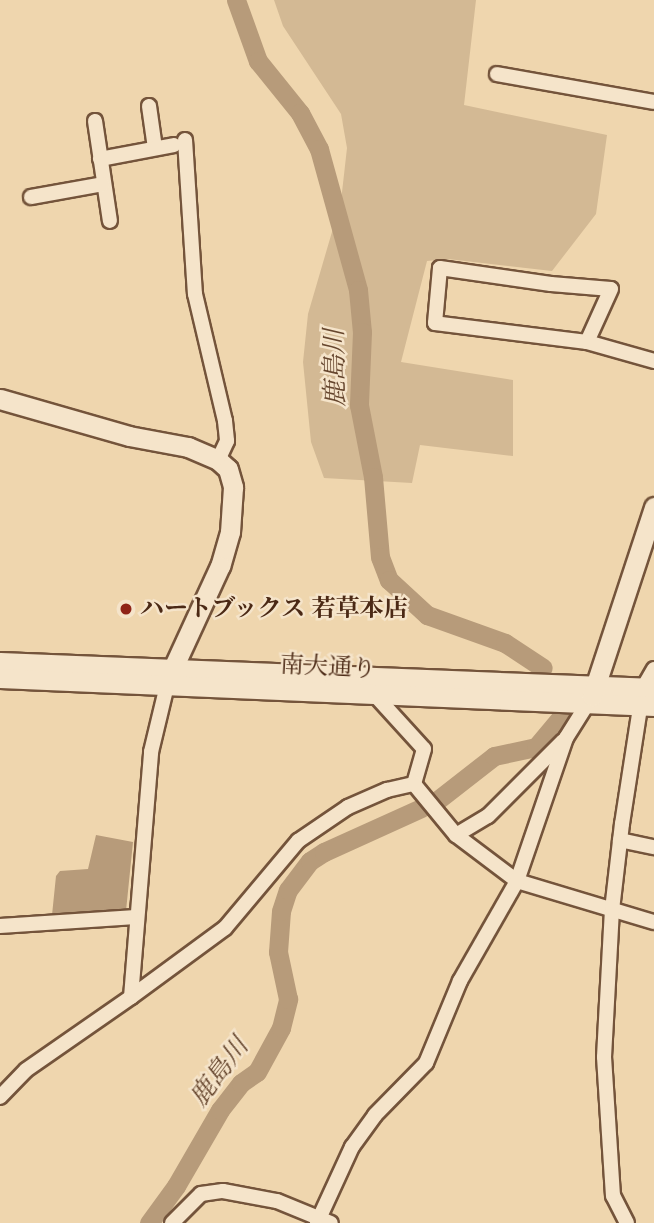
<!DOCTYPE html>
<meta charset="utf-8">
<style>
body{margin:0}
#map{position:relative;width:654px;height:1223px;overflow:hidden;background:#efd6ae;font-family:Cardo,"Noto Serif JP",serif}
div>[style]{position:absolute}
.green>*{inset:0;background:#d3b994}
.water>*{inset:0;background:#b79b7a}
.river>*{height:19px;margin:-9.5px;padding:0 9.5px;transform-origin:9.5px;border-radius:9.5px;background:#b79b7a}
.roads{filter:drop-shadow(2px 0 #74543b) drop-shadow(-2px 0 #74543b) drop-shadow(0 2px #74543b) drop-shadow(0 -2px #74543b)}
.street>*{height:14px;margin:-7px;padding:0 7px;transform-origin:7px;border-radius:7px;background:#f5e4ca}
.secondary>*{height:19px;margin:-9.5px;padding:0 9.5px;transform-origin:9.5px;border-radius:9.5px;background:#f5e4ca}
.dots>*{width:19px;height:19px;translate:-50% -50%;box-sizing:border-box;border:4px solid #f5e4ca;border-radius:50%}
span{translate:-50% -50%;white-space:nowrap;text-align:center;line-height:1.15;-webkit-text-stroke:5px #f5e4ca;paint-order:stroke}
.poi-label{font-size:24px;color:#4b2915;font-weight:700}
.left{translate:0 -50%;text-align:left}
.street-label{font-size:24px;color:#4b2915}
.water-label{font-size:26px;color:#66462e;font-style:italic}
</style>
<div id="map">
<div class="green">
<div style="clip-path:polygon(274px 0,476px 0,464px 105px,607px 135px,596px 214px,552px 271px,448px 259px,427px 261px,401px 362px,513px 380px,513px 456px,420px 445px,412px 483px,324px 478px,311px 442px,303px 362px,308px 314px,341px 201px,347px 148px,341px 114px,283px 26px)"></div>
</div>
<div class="water">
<div style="clip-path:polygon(96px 835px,133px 842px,126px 911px,52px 915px,56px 876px,60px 871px,88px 869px)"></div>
</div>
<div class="river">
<div style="left:236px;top:0;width:65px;rotate:70.2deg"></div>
<div style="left:258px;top:61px;width:67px;rotate:51.1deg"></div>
<div style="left:300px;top:113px;width:41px;rotate:62.2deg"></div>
<div style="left:319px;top:149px;width:146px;rotate:74.5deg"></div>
<div style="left:358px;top:290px;width:42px;rotate:84.6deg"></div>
<div style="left:362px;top:332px;width:73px;rotate:92.4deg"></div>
<div style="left:359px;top:405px;width:73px;rotate:79deg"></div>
<div style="left:373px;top:477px;width:80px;rotate:85deg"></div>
<div style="left:380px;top:557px;width:25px;rotate:69deg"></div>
<div style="left:389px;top:580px;width:52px;rotate:42.6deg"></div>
<div style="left:427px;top:615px;width:83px;rotate:19.7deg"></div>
<div style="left:505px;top:643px;width:45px;rotate:33.3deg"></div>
<div style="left:439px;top:799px;width:70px;rotate:-38deg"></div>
<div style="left:494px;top:756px;width:43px;rotate:-12.1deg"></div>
<div style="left:536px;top:747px;width:38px;rotate:-50deg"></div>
<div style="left:149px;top:1223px;width:46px;rotate:-53.9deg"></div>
<div style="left:176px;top:1186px;width:88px;rotate:-59.9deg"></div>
<div style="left:220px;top:1110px;width:34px;rotate:-52deg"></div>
<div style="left:241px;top:1083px;width:19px;rotate:-35deg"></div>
<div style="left:257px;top:1072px;width:50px;rotate:-61.4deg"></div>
<div style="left:281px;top:1028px;width:30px;rotate:-76deg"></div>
<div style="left:288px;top:999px;width:48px;rotate:-102deg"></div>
<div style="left:278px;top:952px;width:41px;rotate:-85.8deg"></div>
<div style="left:281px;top:911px;width:22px;rotate:-72deg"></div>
<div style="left:288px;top:890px;width:36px;rotate:-53deg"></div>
<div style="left:310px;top:861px;width:17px;rotate:-33deg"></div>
<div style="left:324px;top:852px;width:107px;rotate:-24.4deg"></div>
</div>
<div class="roads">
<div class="street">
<div style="left:497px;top:74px;width:159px;rotate:10.1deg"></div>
<div style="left:149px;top:106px;width:42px;rotate:81.9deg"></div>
<div style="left:95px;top:121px;width:101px;rotate:81.5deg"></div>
<div style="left:185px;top:140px;width:154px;rotate:86.3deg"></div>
<div style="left:195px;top:294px;width:130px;rotate:76.7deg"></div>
<div style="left:225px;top:421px;width:20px;rotate:84deg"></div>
<div style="left:227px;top:441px;width:21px;rotate:115deg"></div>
<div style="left:100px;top:159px;width:75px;rotate:-10.7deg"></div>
<div style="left:31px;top:197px;width:73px;rotate:-10.2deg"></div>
<div style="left:440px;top:268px;width:112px;rotate:8.2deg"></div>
<div style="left:551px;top:284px;width:60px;rotate:4.8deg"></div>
<div style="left:611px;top:289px;width:58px;rotate:114.4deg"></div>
<div style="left:587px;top:342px;width:153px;rotate:-172.9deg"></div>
<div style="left:435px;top:323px;width:55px;rotate:-84.8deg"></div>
<div style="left:587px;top:342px;width:70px;rotate:15.8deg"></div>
<div style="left:374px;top:694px;width:74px;rotate:47.7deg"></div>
<div style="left:424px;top:749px;width:36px;rotate:106deg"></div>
<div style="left:456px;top:835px;width:37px;rotate:-31deg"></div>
<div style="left:488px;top:816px;width:106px;rotate:-45deg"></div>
<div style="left:620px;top:840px;width:35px;rotate:12deg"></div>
<div style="left:0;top:926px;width:136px;rotate:-3.8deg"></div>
<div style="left:131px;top:997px;width:117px;rotate:-36.3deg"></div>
<div style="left:225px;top:928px;width:114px;rotate:-50deg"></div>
<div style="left:298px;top:841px;width:60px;rotate:-34.2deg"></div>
<div style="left:348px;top:807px;width:43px;rotate:-23.6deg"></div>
<div style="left:387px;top:790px;width:28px;rotate:-13deg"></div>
<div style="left:414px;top:784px;width:66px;rotate:50.5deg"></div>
<div style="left:456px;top:835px;width:76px;rotate:37deg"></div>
<div style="left:517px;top:881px;width:143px;rotate:16.7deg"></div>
<div style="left:0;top:1097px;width:37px;rotate:-46deg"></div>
<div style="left:26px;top:1070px;width:128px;rotate:-34.8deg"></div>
<div style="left:131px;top:997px;width:246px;rotate:-85.3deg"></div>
<div style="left:151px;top:752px;width:77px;rotate:-76.5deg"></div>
<div style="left:172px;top:1223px;width:41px;rotate:-45deg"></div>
<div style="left:201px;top:1194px;width:22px;rotate:-8deg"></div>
<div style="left:223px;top:1191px;width:55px;rotate:10.5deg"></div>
<div style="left:277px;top:1201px;width:58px;rotate:22.2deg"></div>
<div style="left:317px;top:1223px;width:84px;rotate:-65.3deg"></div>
<div style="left:352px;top:1147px;width:39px;rotate:-54deg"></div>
<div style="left:375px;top:1115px;width:73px;rotate:-45.6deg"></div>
<div style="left:426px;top:1063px;width:89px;rotate:-67.5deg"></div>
<div style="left:460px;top:981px;width:115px;rotate:-60.3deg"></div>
<div style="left:517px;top:881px;width:151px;rotate:-71.1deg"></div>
<div style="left:566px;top:738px;width:41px;rotate:-57.8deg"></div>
<div style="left:627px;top:1223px;width:30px;rotate:-117deg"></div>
<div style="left:613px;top:1196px;width:139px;rotate:-93.7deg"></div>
<div style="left:604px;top:1057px;width:147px;rotate:-86.9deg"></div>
<div style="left:612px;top:910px;width:87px;rotate:-83.4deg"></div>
<div style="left:622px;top:824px;width:138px;rotate:-81.2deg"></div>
<div style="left:643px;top:688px;width:22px;rotate:-60deg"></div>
</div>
<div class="secondary">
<div style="left:0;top:399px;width:134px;rotate:16deg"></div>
<div style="left:129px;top:436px;width:60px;rotate:10.6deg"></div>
<div style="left:188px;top:447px;width:33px;rotate:23deg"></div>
<div style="left:218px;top:460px;width:13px;rotate:42deg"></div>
<div style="left:228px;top:469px;width:19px;rotate:74deg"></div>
<div style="left:233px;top:487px;width:45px;rotate:93.8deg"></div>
<div style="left:230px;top:532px;width:35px;rotate:106deg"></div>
<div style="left:220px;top:566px;width:112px;rotate:114.7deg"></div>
<div style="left:0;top:662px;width:655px;rotate:2.28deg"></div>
<div style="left:0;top:678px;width:655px;rotate:2.45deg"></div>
<div style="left:592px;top:696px;width:199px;rotate:-71.8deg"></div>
</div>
</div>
<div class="dots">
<div style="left:126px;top:609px;background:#8f2418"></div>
</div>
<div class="poi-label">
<span class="left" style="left:140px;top:609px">ハートブックス 若草本店</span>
</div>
<div class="street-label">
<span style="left:328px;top:667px;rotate:3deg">南大通り</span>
</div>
<div class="water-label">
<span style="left:335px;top:368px;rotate:-91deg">鹿島川</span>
<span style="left:219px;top:1072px;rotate:-53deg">鹿島川</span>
</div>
</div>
